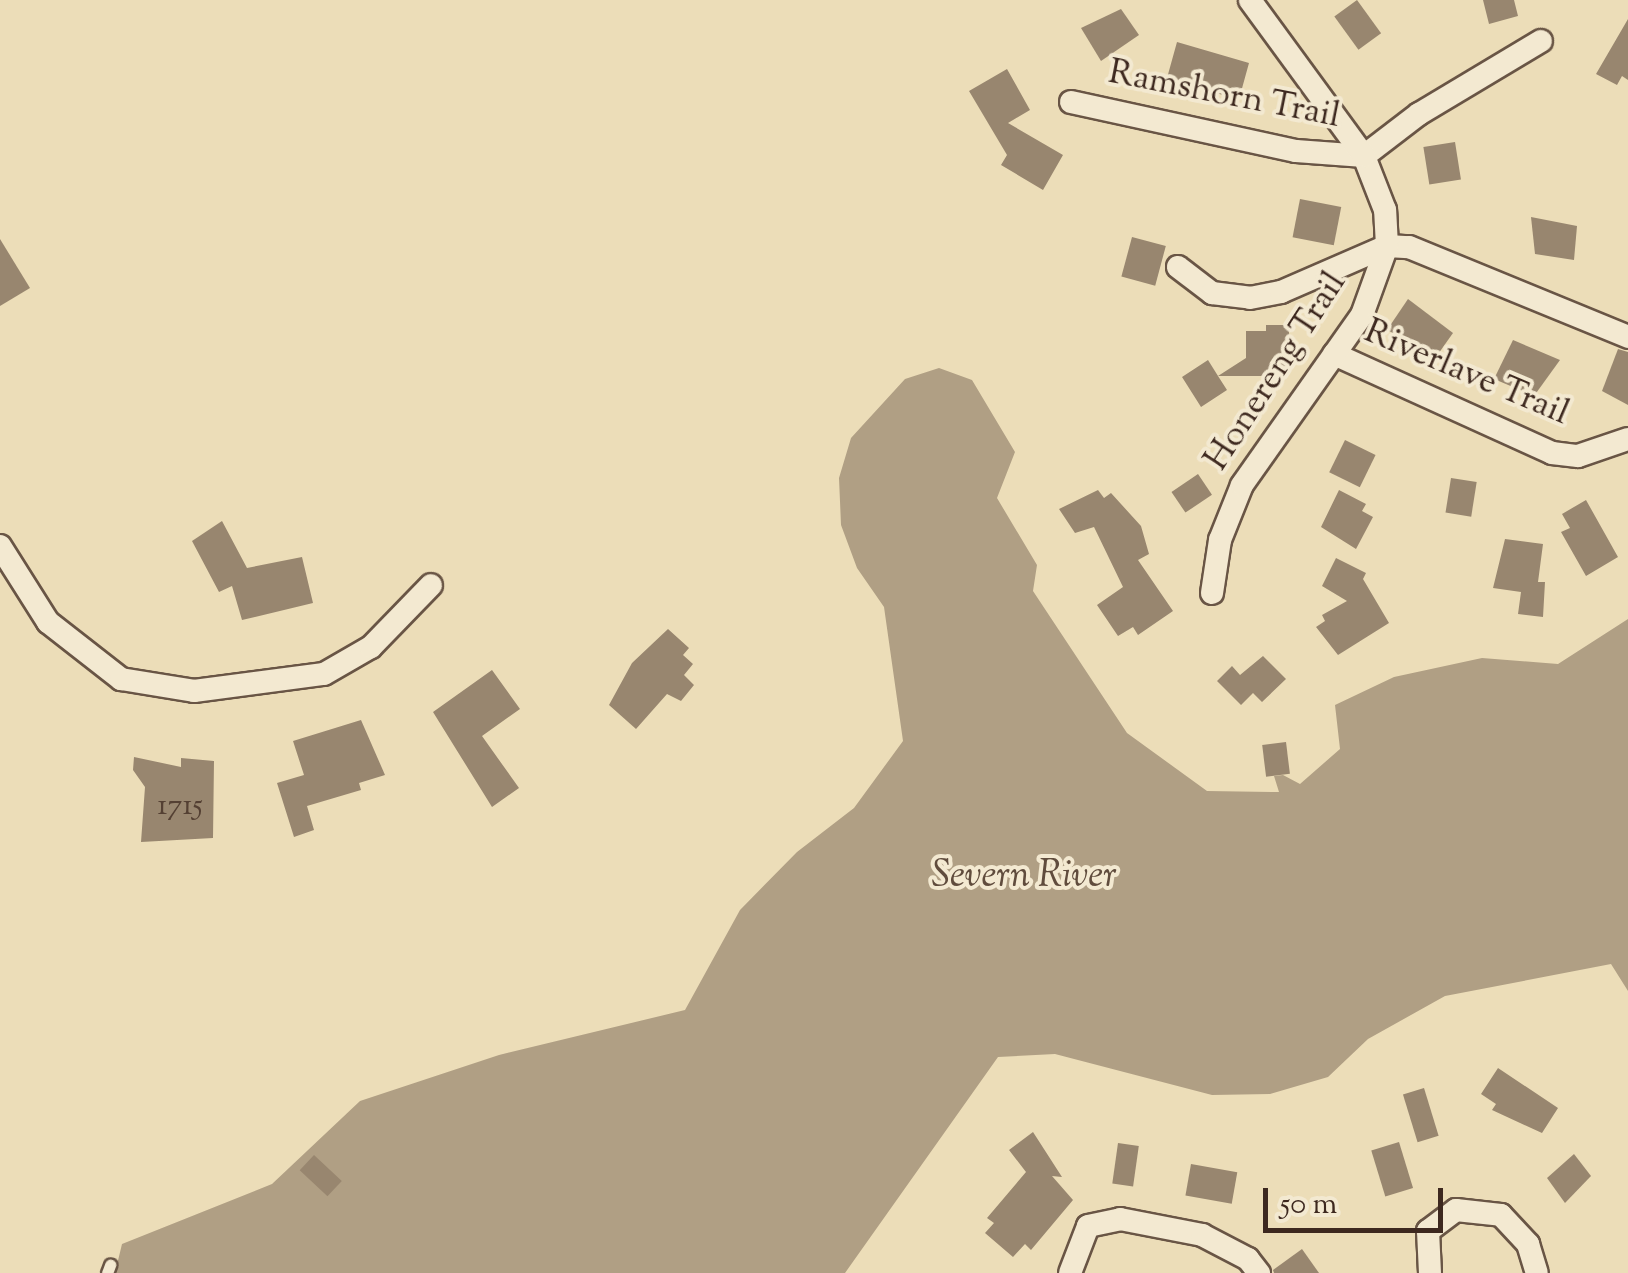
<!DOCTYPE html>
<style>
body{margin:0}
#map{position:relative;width:1628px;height:1273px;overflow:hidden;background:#ecddb8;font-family:"Sorts Mill Goudy",serif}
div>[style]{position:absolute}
.water>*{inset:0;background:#b09f84}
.building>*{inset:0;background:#98866f;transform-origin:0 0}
.roads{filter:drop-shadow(2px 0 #695545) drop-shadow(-2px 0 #695545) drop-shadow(0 2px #695545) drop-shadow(0 -2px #695545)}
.lane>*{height:11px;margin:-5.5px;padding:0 5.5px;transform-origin:5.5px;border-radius:5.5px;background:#f3e9d1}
.street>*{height:22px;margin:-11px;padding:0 11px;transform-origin:11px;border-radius:11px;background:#f3e9d1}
span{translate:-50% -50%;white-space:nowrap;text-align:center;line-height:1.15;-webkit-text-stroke:8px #f3e9d1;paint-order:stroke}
.number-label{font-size:30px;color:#544033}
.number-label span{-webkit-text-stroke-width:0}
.street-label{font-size:35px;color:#3d281f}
.water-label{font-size:38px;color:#604c3d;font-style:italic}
.scale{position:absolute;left:1263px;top:1188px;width:180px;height:45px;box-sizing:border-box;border:5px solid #3d281f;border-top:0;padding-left:12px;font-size:30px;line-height:35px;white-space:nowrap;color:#3d281f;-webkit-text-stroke:8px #f3e9d1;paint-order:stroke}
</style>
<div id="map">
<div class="water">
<div style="clip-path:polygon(939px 368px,972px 380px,1015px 452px,997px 498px,1037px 565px,1033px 591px,1127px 733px,1207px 791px,1279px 792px,1274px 776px,1283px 775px,1300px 784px,1340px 749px,1335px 705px,1394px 677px,1482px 658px,1558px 664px,1628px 619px,1628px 991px,1611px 964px,1445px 996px,1368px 1039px,1328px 1077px,1270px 1094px,1212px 1095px,1055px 1054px,998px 1057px,845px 1273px,115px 1273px,122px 1244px,272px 1184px,360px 1101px,499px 1055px,685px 1010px,740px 910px,797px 852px,854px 808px,903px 741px,884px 607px,857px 568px,841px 525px,839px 478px,851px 438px,905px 379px)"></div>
</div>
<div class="building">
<div style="left:1357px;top:0;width:41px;height:28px;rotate:54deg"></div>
<div style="clip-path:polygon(1483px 0,1514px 0,1518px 16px,1489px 24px)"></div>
<div style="clip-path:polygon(1121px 9px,1139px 35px,1101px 61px,1081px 28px)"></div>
<div style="clip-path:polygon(1628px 19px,1628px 80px,1622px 76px,1617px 85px,1596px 74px)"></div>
<div style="clip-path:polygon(1177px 42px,1249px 63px,1241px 92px,1228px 88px,1226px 96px,1167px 78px)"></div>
<div style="clip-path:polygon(1007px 69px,1030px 110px,1008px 123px,1063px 155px,1043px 190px,1001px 165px,1007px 155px,969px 91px)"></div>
<div style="left:1455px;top:142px;width:38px;height:32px;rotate:81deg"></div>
<div style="left:1300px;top:199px;width:42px;height:39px;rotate:11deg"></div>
<div style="clip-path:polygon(1531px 217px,1577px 226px,1574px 260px,1535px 254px)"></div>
<div style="left:1132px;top:237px;width:35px;height:41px;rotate:15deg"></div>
<div style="clip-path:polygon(0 239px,30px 288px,0 306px)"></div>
<div style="clip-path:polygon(1408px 299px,1453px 333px,1436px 357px,1387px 330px)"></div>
<div style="clip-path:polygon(1266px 325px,1288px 325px,1293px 364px,1273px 370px,1273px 376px,1218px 376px,1227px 390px,1201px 407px,1182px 377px,1208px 360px,1218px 376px,1246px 358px,1246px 331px,1266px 331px)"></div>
<div style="clip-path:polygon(1513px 340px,1560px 360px,1534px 396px,1494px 379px)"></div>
<div style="clip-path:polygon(1618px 349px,1628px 352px,1628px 405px,1602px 391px)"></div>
<div style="left:1345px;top:440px;width:34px;height:36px;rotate:26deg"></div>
<div style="left:1198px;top:474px;width:25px;height:32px;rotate:56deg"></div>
<div style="left:1451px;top:478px;width:26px;height:35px;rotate:9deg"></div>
<div style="clip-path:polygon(1098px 490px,1104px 498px,1111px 493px,1141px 526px,1149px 554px,1138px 560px,1173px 611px,1138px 635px,1133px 627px,1118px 636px,1097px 605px,1123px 587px,1094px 527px,1075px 533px,1059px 509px)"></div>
<div style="clip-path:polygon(1339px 490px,1366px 504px,1362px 511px,1373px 517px,1356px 549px,1321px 527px)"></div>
<div style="clip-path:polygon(1586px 500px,1618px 557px,1586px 576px,1561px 532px,1570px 528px,1562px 514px)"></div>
<div style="clip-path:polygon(222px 521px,247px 568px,302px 557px,313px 603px,242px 620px,232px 586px,219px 592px,192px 541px)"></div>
<div style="clip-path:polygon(1505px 539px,1543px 544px,1538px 582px,1545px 582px,1543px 617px,1518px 614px,1521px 592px,1493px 588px)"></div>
<div style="clip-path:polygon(1336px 558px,1366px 573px,1363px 579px,1389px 623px,1338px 655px,1316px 627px,1325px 621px,1322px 615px,1347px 601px,1322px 586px)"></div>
<div style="clip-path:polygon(668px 629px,689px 648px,683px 655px,693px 664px,684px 675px,694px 685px,681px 701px,667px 694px,636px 729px,609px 705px,632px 663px)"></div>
<div style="clip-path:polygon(1263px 656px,1286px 679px,1262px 702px,1253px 693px,1241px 705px,1217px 681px,1232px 666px,1240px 675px)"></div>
<div style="clip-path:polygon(492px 670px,520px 709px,482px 736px,519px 788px,492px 807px,433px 712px)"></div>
<div style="clip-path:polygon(361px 720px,385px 775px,359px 783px,361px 790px,307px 806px,314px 830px,294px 837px,277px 783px,304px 775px,293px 741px)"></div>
<div style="left:1286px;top:742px;width:32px;height:24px;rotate:83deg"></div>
<div style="clip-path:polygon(134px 757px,181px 767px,181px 758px,214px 761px,213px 838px,141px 842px,145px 787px,133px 770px)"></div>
<div style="clip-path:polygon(1498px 1068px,1558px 1108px,1542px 1133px,1492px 1110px,1496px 1104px,1481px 1094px)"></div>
<div style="left:1424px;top:1088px;width:50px;height:22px;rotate:73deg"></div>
<div style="clip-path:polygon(1033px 1132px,1062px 1177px,1052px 1176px,1073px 1200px,1031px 1250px,1025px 1244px,1013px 1257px,985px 1233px,994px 1223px,987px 1218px,1026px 1172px,1009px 1150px)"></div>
<div style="left:1399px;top:1142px;width:48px;height:29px;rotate:73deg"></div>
<div style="left:1118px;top:1143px;width:21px;height:41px;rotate:8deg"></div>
<div style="clip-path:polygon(1574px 1154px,1591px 1176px,1565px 1203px,1547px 1178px)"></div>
<div style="left:314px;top:1155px;width:38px;height:21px;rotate:43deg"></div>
<div style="left:1191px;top:1164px;width:47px;height:32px;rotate:10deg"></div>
<div style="clip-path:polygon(1302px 1249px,1319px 1273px,1274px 1273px,1273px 1270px)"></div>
</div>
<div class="roads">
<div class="lane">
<div style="left:107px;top:1273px;width:9px;rotate:-69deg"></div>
</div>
<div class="street">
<div style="left:1071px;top:102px;width:230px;rotate:12.3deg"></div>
<div style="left:1296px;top:151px;width:68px;rotate:4.2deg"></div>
<div style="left:1364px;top:156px;width:69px;rotate:-37.4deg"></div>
<div style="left:1419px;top:114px;width:142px;rotate:-30.9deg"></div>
<div style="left:1178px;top:267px;width:43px;rotate:37.4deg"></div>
<div style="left:1212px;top:293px;width:38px;rotate:7deg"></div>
<div style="left:1250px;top:298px;width:32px;rotate:-11deg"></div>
<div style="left:1281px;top:292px;width:116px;rotate:-23.5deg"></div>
<div style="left:1387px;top:246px;width:22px;rotate:3deg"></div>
<div style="left:1409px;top:247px;width:237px;rotate:22.3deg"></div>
<div style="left:1334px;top:354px;width:239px;rotate:24.4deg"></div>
<div style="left:1552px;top:453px;width:26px;rotate:7deg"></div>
<div style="left:1578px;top:456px;width:53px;rotate:-18.8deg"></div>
<div style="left:0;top:546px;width:90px;rotate:57.7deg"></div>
<div style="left:48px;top:622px;width:93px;rotate:38deg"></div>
<div style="left:121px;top:679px;width:74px;rotate:9.3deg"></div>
<div style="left:194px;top:691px;width:131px;rotate:-7.5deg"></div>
<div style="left:324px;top:674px;width:54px;rotate:-29.9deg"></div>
<div style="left:371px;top:647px;width:86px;rotate:-45.9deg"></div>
<div style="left:1212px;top:593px;width:54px;rotate:-81.4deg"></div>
<div style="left:1220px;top:540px;width:59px;rotate:-68.2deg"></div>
<div style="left:1242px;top:485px;width:208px;rotate:-54.8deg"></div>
<div style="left:1362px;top:315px;width:73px;rotate:-70.1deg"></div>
<div style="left:1387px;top:246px;width:36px;rotate:-93deg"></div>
<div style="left:1385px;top:210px;width:58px;rotate:-111.3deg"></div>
<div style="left:1364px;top:156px;width:193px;rotate:-126.2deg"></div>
<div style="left:1070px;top:1273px;width:50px;rotate:-69deg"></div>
<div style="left:1088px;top:1226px;width:33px;rotate:-12deg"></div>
<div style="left:1120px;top:1219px;width:84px;rotate:11deg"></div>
<div style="left:1202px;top:1235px;width:52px;rotate:27.6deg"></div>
<div style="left:1248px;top:1259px;width:18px;rotate:52deg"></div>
<div style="left:1430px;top:1273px;width:42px;rotate:-92.7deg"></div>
<div style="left:1428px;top:1231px;width:35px;rotate:-37deg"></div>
<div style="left:1456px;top:1210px;width:45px;rotate:6.3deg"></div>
<div style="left:1501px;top:1215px;width:40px;rotate:47deg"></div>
<div style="left:1528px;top:1244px;width:30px;rotate:73deg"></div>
</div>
</div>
<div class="number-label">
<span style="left:180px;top:807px">1715</span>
</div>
<div class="street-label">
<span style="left:1224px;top:96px;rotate:11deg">Ramshorn Trail</span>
<span style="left:1277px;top:372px;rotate:-57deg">Honereng Trail</span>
<span style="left:1466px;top:374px;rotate:23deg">Riverlave Trail</span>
</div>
<div class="water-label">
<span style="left:1024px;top:878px">Severn River</span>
</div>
<div class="scale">50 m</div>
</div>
